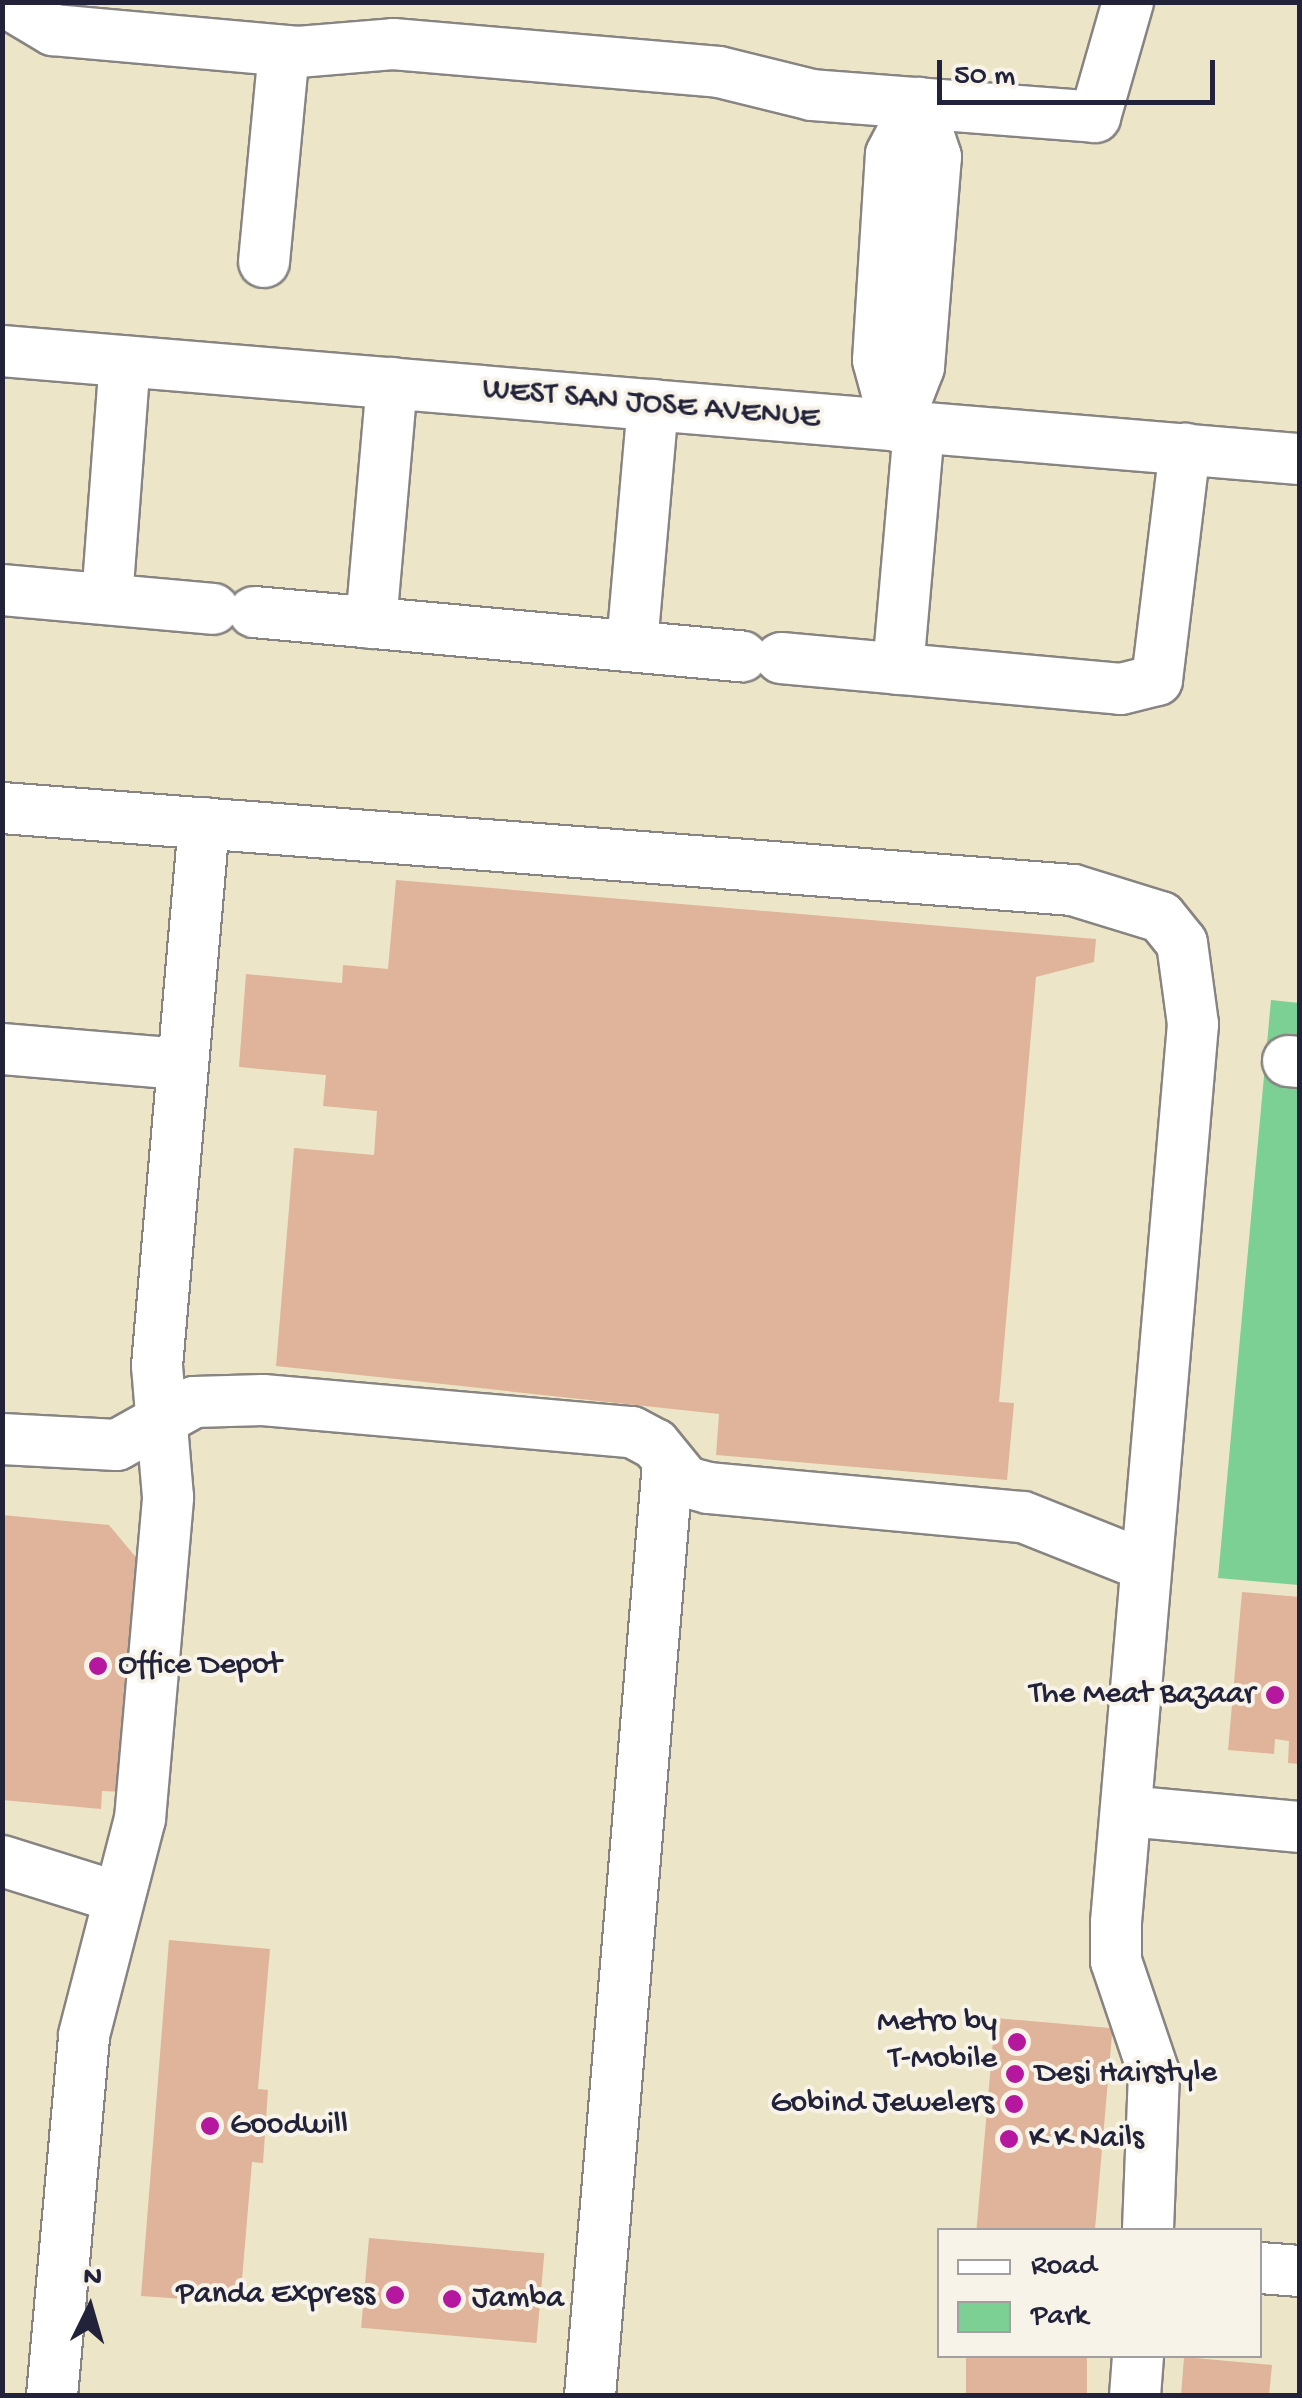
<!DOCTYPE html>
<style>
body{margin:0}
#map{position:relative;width:1302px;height:2398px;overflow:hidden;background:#ece5c7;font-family:"Gochi Hand",sans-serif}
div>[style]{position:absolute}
.green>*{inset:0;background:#7cd093}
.building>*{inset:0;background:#dfb49a;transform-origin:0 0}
.roads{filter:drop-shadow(2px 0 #878481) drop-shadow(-2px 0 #878481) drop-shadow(0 2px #878481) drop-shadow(0 -2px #878481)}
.minor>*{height:50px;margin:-25px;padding:0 25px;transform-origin:25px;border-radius:25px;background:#fff}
.dots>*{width:28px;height:28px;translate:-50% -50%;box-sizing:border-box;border:5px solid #f7f3e8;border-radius:50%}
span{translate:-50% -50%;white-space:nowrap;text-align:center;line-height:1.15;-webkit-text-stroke:8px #f7f3e8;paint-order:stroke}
.street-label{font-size:32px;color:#22223b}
.poi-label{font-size:32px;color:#22223b}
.left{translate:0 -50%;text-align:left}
.right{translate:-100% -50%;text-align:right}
.frame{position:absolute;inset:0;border:5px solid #22223b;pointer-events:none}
.legend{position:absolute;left:937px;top:2228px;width:325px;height:130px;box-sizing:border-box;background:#f7f3e8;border:2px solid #a29fa3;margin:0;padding:12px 18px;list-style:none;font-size:30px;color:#22223b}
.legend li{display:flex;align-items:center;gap:20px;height:50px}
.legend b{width:50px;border:2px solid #a29fa3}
.north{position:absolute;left:40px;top:2258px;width:100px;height:100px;-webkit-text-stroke:8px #f7f3e8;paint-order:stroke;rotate:5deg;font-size:28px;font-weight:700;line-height:40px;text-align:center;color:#22223b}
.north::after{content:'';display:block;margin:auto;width:35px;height:45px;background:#22223b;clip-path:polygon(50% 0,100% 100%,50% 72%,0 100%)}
.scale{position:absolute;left:937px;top:60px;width:278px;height:45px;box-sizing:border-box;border:5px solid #22223b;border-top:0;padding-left:12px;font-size:30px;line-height:35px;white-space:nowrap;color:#22223b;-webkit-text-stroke:8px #f7f3e8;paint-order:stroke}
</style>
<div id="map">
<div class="green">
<div style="clip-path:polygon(1271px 1000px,1299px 1003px,1299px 1585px,1218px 1578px)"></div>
</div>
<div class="building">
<div style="clip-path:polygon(396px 880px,1096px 939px,1094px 962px,1036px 977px,999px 1402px,1014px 1403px,1007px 1480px,716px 1455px,719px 1414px,276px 1366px,294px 1148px,374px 1155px,377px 1111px,323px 1106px,326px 1075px,239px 1067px,246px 974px,342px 983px,343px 965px,388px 969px)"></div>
<div style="clip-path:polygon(2px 1515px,109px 1525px,144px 1567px,124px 1792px,102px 1791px,101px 1809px,2px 1800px)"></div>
<div style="clip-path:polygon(1242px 1592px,1300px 1597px,1300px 1764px,1288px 1763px,1289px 1741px,1275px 1739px,1274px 1754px,1228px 1750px)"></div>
<div style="clip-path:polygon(169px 1940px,270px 1949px,258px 2089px,268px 2090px,263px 2163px,252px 2162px,240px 2303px,141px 2296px)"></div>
<div style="left:995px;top:2018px;width:118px;height:213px;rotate:5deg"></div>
<div style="left:369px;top:2238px;width:176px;height:90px;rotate:5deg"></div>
<div style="left:966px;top:2356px;width:121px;height:40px"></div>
<div style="clip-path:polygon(1184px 2357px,1272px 2365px,1269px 2396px,1181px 2396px)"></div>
</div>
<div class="roads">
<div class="minor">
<div style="left:6px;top:2px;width:55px;rotate:30.8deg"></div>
<div style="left:53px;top:30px;width:246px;rotate:5.1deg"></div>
<div style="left:298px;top:52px;width:95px;rotate:-4.8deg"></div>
<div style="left:393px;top:44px;width:327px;rotate:4.9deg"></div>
<div style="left:719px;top:72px;width:96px;rotate:13.9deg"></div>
<div style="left:812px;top:95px;width:284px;rotate:4.4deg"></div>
<div style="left:1095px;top:117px;width:120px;rotate:-74deg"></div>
<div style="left:264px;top:262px;width:212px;rotate:-84.6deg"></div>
<div style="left:2px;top:351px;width:1302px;rotate:4.76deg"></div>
<div style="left:896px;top:426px;width:68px;rotate:-105.3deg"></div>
<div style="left:878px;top:360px;width:206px;rotate:-86.4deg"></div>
<div style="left:891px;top:154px;width:58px;rotate:-62.1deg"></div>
<div style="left:896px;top:426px;width:63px;rotate:-68.7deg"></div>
<div style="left:919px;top:367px;width:211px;rotate:-85.4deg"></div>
<div style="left:936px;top:157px;width:57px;rotate:-108.4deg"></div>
<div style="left:2px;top:590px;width:212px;rotate:5.1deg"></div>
<div style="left:107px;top:599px;width:238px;rotate:-85.7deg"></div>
<div style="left:254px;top:612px;width:490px;rotate:5.2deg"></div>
<div style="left:371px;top:623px;width:241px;rotate:-85deg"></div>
<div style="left:632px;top:645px;width:241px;rotate:-85deg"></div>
<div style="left:781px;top:658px;width:341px;rotate:5.2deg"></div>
<div style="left:1121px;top:689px;width:37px;rotate:-14deg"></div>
<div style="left:1157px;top:680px;width:233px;rotate:-83.1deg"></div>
<div style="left:898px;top:669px;width:241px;rotate:-85deg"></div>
<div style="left:2px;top:808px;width:1074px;rotate:4.38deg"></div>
<div style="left:1073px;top:890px;width:92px;rotate:17.1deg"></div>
<div style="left:1161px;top:917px;width:33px;rotate:51deg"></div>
<div style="left:1182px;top:943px;width:82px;rotate:82.3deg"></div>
<div style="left:1193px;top:1024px;width:902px;rotate:94.9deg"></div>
<div style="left:1116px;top:1923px;width:38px;rotate:90deg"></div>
<div style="left:1116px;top:1961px;width:118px;rotate:71.3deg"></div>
<div style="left:1154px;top:2073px;width:157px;rotate:92.2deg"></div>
<div style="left:2px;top:1049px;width:181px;rotate:4.8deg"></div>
<div style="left:1288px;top:1061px;width:12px;rotate:5deg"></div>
<div style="left:2px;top:1439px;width:115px;rotate:3deg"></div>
<div style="left:117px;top:1445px;width:88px;rotate:-29.2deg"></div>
<div style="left:194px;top:1402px;width:69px;rotate:-1.7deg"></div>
<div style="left:263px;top:1400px;width:370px;rotate:5deg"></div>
<div style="left:632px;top:1432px;width:26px;rotate:28deg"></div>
<div style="left:655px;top:1444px;width:49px;rotate:50.8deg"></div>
<div style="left:686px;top:1482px;width:23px;rotate:15deg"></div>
<div style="left:708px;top:1488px;width:316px;rotate:5.3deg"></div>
<div style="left:1023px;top:1517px;width:132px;rotate:21.7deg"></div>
<div style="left:1126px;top:1811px;width:175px;rotate:5.3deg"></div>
<div style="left:2px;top:1861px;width:121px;rotate:17.4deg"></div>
<div style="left:1260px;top:2268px;width:40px;rotate:4.3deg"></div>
<div style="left:52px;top:2396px;width:362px;rotate:-84.9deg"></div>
<div style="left:84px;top:2035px;width:223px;rotate:-75.5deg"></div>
<div style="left:140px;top:1819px;width:323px;rotate:-85deg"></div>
<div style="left:168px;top:1497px;width:131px;rotate:-94.8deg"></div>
<div style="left:157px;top:1366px;width:545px;rotate:-85.05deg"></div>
<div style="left:590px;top:2396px;width:935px;rotate:-85.22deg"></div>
<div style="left:1135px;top:2396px;width:40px;rotate:-85.7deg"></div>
</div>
</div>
<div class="dots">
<div style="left:98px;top:1666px;background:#b5179e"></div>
<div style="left:1275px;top:1695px;background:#b5179e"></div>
<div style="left:1017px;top:2042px;background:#b5179e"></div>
<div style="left:1015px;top:2074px;background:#b5179e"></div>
<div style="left:1014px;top:2104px;background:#b5179e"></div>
<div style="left:210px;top:2126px;background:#b5179e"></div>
<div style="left:1009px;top:2139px;background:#b5179e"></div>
<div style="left:395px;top:2295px;background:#b5179e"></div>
<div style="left:452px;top:2299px;background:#b5179e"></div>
</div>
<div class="street-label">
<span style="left:651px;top:405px;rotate:5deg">WEST SAN JOSE AVENUE</span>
</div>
<div class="poi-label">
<span class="left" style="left:118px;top:1666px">Office Depot</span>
<span class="right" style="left:1255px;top:1695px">The Meat Bazaar</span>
<span class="right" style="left:997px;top:2042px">Metro by<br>T-Mobile</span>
<span class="left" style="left:1035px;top:2074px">Desi Hairstyle</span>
<span class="right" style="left:994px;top:2104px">Gobind Jewelers</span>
<span class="left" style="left:230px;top:2126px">Goodwill</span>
<span class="left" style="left:1029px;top:2139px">K K Nails</span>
<span class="right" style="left:375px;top:2295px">Panda Express</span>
<span class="left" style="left:472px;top:2299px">Jamba</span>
</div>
<div class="frame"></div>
<ul class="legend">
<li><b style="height:12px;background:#fff"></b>Road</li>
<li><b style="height:28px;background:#7cd093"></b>Park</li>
</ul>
<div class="north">N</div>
<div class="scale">50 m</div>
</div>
